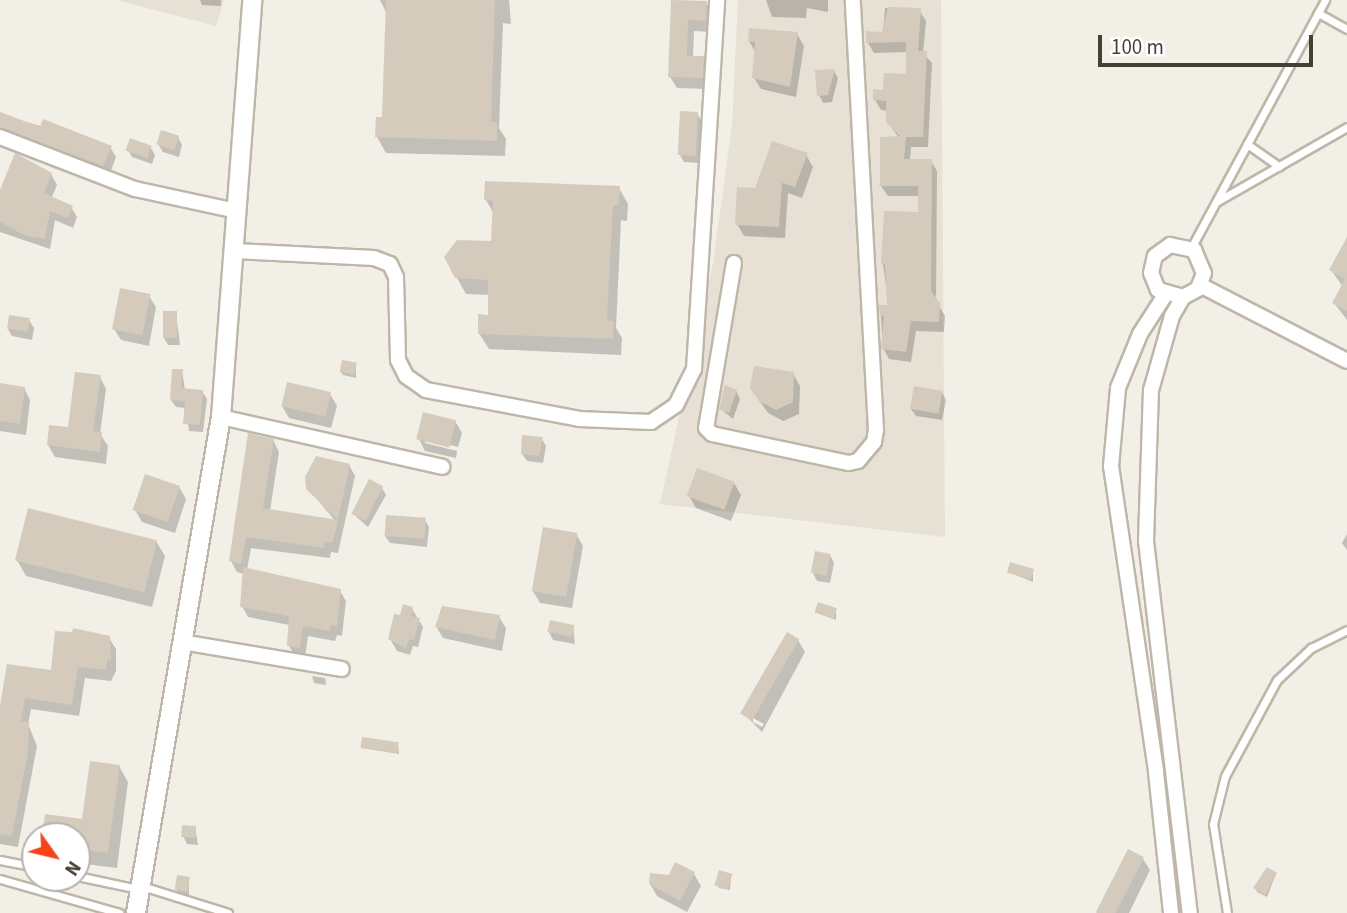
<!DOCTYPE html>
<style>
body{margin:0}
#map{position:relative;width:1347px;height:913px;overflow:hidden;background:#f2efe6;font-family:"Source Sans 3",sans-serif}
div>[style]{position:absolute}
.residential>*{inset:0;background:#e6e1d4}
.shadow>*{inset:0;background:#0003}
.building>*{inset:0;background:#d4cbbc;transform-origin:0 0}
.roads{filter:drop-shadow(2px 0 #beb7a9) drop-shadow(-2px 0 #beb7a9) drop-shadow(0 2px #beb7a9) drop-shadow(0 -2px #beb7a9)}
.service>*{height:7px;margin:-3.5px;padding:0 3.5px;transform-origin:3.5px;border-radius:3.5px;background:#fff}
.minor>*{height:14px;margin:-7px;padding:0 7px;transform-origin:7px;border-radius:7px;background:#fff}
.tertiary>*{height:18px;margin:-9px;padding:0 9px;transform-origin:9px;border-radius:9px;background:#fff}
span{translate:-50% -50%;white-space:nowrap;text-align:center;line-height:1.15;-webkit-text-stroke:6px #fff;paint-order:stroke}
.north{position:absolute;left:21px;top:822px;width:70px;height:70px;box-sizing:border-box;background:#fff;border:2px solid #b5b2ae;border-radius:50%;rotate:124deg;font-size:19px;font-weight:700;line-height:28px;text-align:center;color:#453f35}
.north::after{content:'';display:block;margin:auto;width:24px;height:32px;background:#f5441b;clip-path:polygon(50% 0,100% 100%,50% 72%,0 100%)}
.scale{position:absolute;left:1098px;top:35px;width:215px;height:32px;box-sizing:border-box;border:4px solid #453f35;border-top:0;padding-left:9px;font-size:21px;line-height:24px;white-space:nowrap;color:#453f35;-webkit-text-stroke:5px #fff;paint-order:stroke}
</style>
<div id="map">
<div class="residential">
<div style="clip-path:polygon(116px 0,224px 0,216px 26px)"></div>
<div style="clip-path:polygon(738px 0,941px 0,945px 537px,660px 504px,713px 264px,732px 125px)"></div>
</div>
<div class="shadow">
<div style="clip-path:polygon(200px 0,221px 0,221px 6px,202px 5px)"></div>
<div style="clip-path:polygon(380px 0,509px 0,511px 24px,503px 23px,499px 128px,506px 139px,505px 156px,386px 153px,377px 137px,384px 119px,387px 14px)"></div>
<div style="clip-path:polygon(766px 0,828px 0,828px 12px,807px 8px,806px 18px,772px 17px)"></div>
<div style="clip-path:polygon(673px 2px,706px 3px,713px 14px,712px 32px,694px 31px,693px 57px,703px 58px,710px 69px,708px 89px,677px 88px,670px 77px)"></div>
<div style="clip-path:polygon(885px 8px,919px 10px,926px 21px,923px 53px,932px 63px,928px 147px,911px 147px,910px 161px,931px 161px,937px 171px,936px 301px,945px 316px,944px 332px,916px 331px,911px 362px,889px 359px,883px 348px,881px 316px,889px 306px,883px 264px,919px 214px,919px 196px,888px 196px,881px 186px,899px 138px,887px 121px,888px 111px,881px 110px,875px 100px,907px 76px,908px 52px,874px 53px,868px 43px,883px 33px)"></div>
<div style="clip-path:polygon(797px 34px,804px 46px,796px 97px,761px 89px,754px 78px,756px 53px,749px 41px)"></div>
<div style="clip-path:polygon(834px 71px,838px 78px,832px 102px,823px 103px,819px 95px)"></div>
<div style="clip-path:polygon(697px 113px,701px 121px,699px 163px,684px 162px,680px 155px)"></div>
<div style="clip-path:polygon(0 114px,110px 147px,116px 157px,109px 176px,0 135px)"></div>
<div style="clip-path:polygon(178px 137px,182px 145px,179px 157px,163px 152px,158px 144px)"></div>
<div style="clip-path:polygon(151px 148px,155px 155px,152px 164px,132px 157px,128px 150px)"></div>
<div style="clip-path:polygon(806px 155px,813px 167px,802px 198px,788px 193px,785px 238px,744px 236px,737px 224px,756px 189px)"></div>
<div style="clip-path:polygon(51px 174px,57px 185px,51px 199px,71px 207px,77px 217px,73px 228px,55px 220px,50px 249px,0 232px,0 194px)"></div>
<div style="clip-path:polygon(619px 188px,628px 204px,627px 221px,621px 220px,616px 328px,622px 338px,621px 355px,489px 349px,479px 333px,490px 316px,490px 295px,466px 294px,457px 278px,493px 242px,494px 214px,486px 200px)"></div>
<div style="clip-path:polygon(1347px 241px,1347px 320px,1334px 303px,1343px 287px,1331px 270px)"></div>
<div style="clip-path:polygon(149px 296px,156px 307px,149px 346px,121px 340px,114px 329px)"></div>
<div style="clip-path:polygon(176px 313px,180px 345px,168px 345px,164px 338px)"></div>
<div style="clip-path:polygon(29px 320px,34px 328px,32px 340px,12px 336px,8px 329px)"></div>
<div style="clip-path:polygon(356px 364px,356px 378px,343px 375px,341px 372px)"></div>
<div style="clip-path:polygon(182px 371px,185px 390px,202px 391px,207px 399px,203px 432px,189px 431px,186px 408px,176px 407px,171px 400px)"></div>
<div style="clip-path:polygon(793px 374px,800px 386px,799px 414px,783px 421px,768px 413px,759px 400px)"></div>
<div style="clip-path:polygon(100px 377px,106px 389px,100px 434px,108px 446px,106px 464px,55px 457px,48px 445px,69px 429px)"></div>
<div style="clip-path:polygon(0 385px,24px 388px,30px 400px,26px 435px,0 431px)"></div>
<div style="clip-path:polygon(736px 391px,740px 399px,733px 419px,721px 409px)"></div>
<div style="clip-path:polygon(942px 392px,946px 400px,942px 420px,916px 416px,911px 409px)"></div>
<div style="clip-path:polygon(330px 394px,337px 406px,331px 428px,289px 418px,282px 406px)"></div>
<div style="clip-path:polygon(455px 421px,462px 433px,458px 447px,425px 439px,425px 443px,457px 451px,456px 458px,425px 451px,419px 439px)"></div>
<div style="clip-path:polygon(542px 439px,546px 446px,543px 463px,527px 461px,522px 454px)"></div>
<div style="clip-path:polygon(273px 440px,279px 452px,270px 511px,336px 522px,308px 488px,349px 465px,355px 476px,338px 553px,331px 552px,330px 558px,251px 548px,247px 570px,340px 591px,346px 601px,342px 636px,337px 635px,335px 641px,308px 636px,305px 658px,295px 656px,289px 646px,290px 625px,248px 617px,242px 606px,244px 574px,237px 572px,231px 561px)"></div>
<div style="clip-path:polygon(734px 483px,741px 495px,731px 521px,696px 508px,689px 496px)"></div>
<div style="clip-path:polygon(179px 487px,186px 499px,175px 533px,142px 522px,135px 510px)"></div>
<div style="clip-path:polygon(382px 488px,386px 495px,368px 527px,352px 513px)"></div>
<div style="clip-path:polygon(425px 520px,429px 527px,427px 547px,390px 543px,385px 536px)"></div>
<div style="clip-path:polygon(576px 534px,583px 546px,572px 608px,540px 603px,533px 591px)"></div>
<div style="clip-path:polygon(1347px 534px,1347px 550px,1342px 543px)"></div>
<div style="clip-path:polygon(156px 541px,165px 556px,152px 607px,26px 576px,17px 560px)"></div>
<div style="clip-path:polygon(830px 555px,834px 563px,830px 583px,817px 581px,813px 573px)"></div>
<div style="clip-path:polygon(1033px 571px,1033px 582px,1008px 572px)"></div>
<div style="clip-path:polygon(412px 609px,423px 627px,418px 647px,413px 646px,410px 655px,397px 651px,390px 639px)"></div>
<div style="clip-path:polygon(836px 609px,836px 620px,817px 613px)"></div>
<div style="clip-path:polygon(499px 617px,506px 628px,502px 651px,443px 638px,436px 626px)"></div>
<div style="clip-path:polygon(573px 626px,575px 644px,553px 640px,549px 632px)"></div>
<div style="clip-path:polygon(109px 638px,116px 649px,116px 671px,111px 681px,85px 678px,79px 716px,31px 709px,28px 724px,37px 746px,18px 847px,0 844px,0 719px,52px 672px)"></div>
<div style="clip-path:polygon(evenodd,798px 640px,805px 652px,762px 732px,745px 715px,798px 640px,753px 718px,764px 724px,762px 727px,753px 722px,753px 718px)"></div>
<div style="clip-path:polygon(312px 676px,325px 678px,326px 685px,314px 683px)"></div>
<div style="clip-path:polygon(398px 744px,399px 754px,362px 748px)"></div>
<div style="clip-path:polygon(119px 766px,128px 782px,117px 868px,77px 863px,77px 836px,83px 821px)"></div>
<div style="clip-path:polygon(195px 827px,198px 845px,187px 844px,183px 836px)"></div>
<div style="clip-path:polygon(1143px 859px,1150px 870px,1129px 913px,1099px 913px)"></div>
<div style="clip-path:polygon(694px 874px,701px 886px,687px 912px,657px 896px,650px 884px)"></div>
<div style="clip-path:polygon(1276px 874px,1267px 897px,1257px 892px,1255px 888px)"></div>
<div style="clip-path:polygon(731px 875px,730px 890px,719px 888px,717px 884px)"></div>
<div style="clip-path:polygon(189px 879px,189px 896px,178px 893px,176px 889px)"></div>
</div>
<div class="building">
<div style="clip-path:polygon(386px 0,495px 0,491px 122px,497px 122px,497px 141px,375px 137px,376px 117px,382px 117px)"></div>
<div style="clip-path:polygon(671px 0,707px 1px,706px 21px,688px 20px,687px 56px,704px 56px,703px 78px,668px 77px)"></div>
<div style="clip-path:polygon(888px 7px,921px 8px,918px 51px,927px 51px,923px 137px,906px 137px,904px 159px,932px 159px,931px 291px,940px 303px,939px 322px,911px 321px,906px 352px,881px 349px,884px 316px,880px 316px,879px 305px,887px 305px,885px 264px,881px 264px,884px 211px,918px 212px,918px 186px,880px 186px,880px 137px,900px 136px,886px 122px,886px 101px,873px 100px,873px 89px,883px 90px,884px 73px,906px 74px,906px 42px,866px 43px,866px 31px,882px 32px)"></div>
<div style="clip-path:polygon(749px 28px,798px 32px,790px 87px,752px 78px,755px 42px,748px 42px)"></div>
<div style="clip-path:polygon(835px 69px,828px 95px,817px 96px,815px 70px)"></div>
<div style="left:680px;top:111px;width:18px;height:44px;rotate:3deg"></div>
<div style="clip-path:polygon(0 112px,40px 127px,43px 119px,112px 146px,103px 166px,0 128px)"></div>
<div style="left:161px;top:130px;width:19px;height:15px;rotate:18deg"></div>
<div style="left:130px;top:138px;width:23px;height:13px;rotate:20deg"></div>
<div style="clip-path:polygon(772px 141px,808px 153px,795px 187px,782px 183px,779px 227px,735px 225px,737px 187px,755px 188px)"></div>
<div style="clip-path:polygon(15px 153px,52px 173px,44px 193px,73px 206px,68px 218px,50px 211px,45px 239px,26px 236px,0 222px,0 190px)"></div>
<div style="clip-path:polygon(485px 181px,620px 186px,619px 205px,613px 205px,607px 320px,614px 321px,613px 339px,478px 334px,478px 314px,488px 315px,488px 280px,455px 278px,444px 257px,457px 240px,491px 241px,493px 201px,484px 200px)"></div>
<div style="clip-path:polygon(1347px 237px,1347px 311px,1332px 303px,1345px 279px,1329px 270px)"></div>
<div style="left:120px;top:288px;width:31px;height:42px;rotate:11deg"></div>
<div style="left:163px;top:311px;width:14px;height:27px"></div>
<div style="left:9px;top:315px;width:21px;height:14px;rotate:8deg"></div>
<div style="left:342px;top:360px;width:15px;height:12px;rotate:11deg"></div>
<div style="clip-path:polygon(754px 366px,794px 372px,793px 402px,776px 410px,759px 401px,750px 388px)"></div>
<div style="clip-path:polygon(172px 369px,183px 369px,181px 388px,203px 390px,200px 425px,183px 424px,185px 401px,170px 400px)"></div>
<div style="clip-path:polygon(75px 372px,101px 375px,93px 431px,102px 432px,100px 452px,47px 445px,49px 425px,68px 427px)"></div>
<div style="left:287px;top:382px;width:45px;height:25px;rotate:13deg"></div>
<div style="clip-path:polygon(0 383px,25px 387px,20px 424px,0 421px)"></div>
<div style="clip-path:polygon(725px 385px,737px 390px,729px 413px,719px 409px)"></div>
<div style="left:914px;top:386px;width:29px;height:23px;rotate:10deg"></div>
<div style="left:423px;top:412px;width:34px;height:28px;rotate:14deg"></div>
<div style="clip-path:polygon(248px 433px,274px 439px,263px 508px,338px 520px,306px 489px,305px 477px,316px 456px,350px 464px,334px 538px,332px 543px,325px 542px,324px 548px,246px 537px,241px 564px,229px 561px)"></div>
<div style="clip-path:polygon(522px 435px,543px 437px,539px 456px,521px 454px)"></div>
<div style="left:697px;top:468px;width:40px;height:30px;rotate:20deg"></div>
<div style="left:145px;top:474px;width:37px;height:38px;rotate:19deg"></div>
<div style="left:369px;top:479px;width:16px;height:39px;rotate:27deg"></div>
<div style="left:28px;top:508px;width:133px;height:54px;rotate:14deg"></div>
<div style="left:386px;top:515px;width:40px;height:21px;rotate:4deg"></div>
<div style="left:543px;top:527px;width:35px;height:65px;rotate:10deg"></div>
<div style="left:815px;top:551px;width:16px;height:22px;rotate:11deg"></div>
<div style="left:1010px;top:562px;width:25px;height:11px;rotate:16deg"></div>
<div style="clip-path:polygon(243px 567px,341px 589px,337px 626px,331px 625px,330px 631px,303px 626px,300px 648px,287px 646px,289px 616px,240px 607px)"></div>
<div style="left:818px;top:602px;width:20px;height:11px;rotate:18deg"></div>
<div style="clip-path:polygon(403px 604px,413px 607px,411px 616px,420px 618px,414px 640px,409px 639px,406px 648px,388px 639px,394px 614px,400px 615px)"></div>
<div style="clip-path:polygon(442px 606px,500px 615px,495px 640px,435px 627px)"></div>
<div style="left:550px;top:620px;width:25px;height:12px;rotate:12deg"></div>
<div style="clip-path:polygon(73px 628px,110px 636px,111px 660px,107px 659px,106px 670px,78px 667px,72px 705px,25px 698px,21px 721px,29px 722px,28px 752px,12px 836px,0 834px,0 706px,7px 664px,51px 670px,55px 631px,72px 632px)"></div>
<div style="left:787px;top:632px;width:14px;height:94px;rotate:30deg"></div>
<div style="left:362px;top:737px;width:37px;height:11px;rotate:8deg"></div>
<div style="clip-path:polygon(90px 761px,120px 765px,108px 853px,77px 849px,77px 836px,42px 836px,45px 814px,82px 819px)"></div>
<div style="left:182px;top:825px;width:14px;height:12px;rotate:4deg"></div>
<div style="left:1128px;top:849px;width:18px;height:71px;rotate:27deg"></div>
<div style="clip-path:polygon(675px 862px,695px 872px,680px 901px,649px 884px,650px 873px,669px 875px)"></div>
<div style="clip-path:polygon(1267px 867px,1277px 873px,1265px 895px,1253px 888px)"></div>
<div style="left:719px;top:870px;width:14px;height:16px;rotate:17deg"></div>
<div style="left:177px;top:875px;width:13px;height:15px;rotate:9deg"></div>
</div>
<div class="roads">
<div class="service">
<div style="left:1318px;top:13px;width:33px;rotate:29deg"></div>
<div style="left:1247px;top:144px;width:39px;rotate:35deg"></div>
<div style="left:1216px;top:202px;width:151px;rotate:-29.8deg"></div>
<div style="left:1191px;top:248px;width:282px;rotate:-61.6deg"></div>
<div style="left:0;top:860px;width:36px;rotate:11deg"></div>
<div style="left:77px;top:876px;width:62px;rotate:12deg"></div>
<div style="left:0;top:879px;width:124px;rotate:15.9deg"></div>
<div style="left:142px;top:886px;width:90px;rotate:17.4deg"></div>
<div style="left:1227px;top:913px;width:90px;rotate:-98.9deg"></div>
<div style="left:1213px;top:824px;width:49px;rotate:-76deg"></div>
<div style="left:1225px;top:776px;width:109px;rotate:-61.6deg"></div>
<div style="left:1277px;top:680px;width:47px;rotate:-43.3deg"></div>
<div style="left:1311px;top:648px;width:40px;rotate:-26.6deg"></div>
</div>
<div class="minor">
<div style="left:0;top:137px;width:145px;rotate:21.1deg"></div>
<div style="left:135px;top:189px;width:104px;rotate:12.2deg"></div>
<div style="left:235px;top:251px;width:139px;rotate:2.9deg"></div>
<div style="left:374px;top:258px;width:17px;rotate:21deg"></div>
<div style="left:390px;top:264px;width:14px;rotate:65deg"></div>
<div style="left:396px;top:277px;width:83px;rotate:88.6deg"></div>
<div style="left:398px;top:360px;width:18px;rotate:63deg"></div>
<div style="left:406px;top:376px;width:24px;rotate:35deg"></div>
<div style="left:426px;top:390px;width:156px;rotate:10.7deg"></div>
<div style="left:579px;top:419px;width:72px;rotate:2.4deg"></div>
<div style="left:651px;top:422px;width:30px;rotate:-34deg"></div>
<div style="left:676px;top:405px;width:40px;rotate:-63.4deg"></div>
<div style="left:694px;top:369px;width:370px;rotate:-86.4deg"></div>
<div style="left:734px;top:263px;width:167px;rotate:99.6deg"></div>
<div style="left:706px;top:428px;width:8px;rotate:45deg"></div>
<div style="left:712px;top:434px;width:140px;rotate:12deg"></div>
<div style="left:849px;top:463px;width:9px;rotate:-13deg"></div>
<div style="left:858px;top:461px;width:25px;rotate:-50deg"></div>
<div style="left:874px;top:442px;width:12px;rotate:-81deg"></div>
<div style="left:876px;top:430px;width:431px;rotate:-93.1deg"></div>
<div style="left:1200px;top:285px;width:165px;rotate:27.3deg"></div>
<div style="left:1165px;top:295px;width:46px;rotate:122.7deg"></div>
<div style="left:1140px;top:334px;width:58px;rotate:112.2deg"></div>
<div style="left:1118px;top:388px;width:78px;rotate:95.1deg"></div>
<div style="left:1111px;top:466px;width:309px;rotate:81.6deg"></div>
<div style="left:1156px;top:772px;width:142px;rotate:83.9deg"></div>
<div style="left:1183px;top:297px;width:26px;rotate:-164deg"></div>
<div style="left:1158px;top:290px;width:18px;rotate:-112deg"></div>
<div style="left:1151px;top:273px;width:17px;rotate:-77deg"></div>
<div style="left:1155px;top:256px;width:19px;rotate:-36deg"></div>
<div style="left:1170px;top:245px;width:25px;rotate:12deg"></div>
<div style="left:1194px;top:250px;width:25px;rotate:67deg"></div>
<div style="left:1204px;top:273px;width:17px;rotate:111deg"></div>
<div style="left:1198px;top:289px;width:17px;rotate:152deg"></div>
<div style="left:1183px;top:297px;width:22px;rotate:120deg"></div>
<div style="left:1172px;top:316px;width:77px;rotate:105.8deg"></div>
<div style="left:1151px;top:390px;width:151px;rotate:91.9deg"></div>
<div style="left:1146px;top:541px;width:375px;rotate:83.3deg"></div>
<div style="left:221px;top:417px;width:227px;rotate:12.7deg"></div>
<div style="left:182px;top:642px;width:162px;rotate:9.6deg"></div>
</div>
<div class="tertiary">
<div style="left:136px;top:913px;width:503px;rotate:-80.28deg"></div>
<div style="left:221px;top:417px;width:418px;rotate:-85.7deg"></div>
</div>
</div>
<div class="north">N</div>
<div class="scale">100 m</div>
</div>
